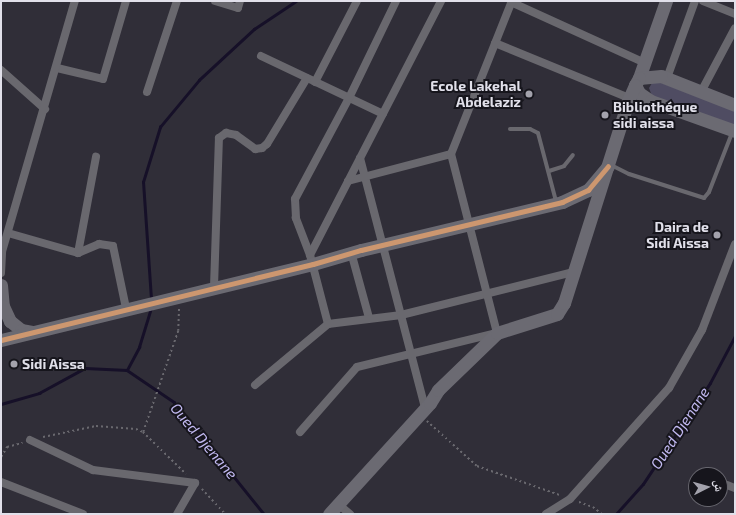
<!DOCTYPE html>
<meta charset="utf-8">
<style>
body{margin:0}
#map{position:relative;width:736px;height:515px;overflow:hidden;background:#302e38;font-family:"Exo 2","Noto Naskh Arabic",sans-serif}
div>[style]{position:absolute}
.green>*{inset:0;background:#4f4c62}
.stream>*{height:2.5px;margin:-1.25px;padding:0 1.25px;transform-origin:1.25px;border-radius:1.25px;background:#161028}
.path>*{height:1.5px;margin-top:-0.75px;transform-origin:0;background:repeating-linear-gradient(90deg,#69686e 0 2px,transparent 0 5px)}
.lane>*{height:4px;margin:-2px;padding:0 2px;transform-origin:2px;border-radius:2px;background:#69686e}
.street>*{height:8px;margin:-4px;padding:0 4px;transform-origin:4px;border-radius:4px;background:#69686e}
.primary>*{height:13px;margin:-6.5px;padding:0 6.5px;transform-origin:6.5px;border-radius:6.5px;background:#6b6a72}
.bus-1>*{height:5px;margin:-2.5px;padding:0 2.5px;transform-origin:2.5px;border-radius:2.5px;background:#cd976f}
.dots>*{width:11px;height:11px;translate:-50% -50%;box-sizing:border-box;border:2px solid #16151c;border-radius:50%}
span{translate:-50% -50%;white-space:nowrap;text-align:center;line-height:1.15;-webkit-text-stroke:4px #16151c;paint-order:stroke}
.poi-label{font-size:14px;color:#e1e0ea;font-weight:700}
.right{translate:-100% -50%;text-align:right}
.left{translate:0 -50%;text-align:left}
.water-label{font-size:15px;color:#c1b8f0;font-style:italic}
.frame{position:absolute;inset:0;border:2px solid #e1e0ea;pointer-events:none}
.north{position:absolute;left:688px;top:467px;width:40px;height:40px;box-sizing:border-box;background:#16151c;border:1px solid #67666e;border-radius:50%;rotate:84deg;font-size:11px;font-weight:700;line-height:16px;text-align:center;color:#e1e0ea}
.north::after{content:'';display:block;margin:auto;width:14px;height:18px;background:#a3a2ac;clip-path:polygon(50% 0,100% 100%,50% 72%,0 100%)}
</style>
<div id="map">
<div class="green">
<div style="clip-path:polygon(659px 82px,735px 111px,735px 126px,652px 96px,649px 88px,652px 83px)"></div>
</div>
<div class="stream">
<div style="left:151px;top:299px;width:117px;rotate:-93.9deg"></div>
<div style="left:143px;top:182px;width:58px;rotate:-72.8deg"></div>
<div style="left:160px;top:127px;width:61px;rotate:-50.3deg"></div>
<div style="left:199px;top:80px;width:75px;rotate:-42.8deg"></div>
<div style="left:254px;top:29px;width:50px;rotate:-33.7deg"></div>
<div style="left:127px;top:370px;width:26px;rotate:-62deg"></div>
<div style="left:139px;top:347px;width:41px;rotate:-72.9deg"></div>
<div style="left:1px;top:404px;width:40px;rotate:-16deg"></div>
<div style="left:39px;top:393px;width:52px;rotate:-28.5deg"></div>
<div style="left:85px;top:368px;width:42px;rotate:2.7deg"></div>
<div style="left:127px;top:370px;width:57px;rotate:34.2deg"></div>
<div style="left:174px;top:402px;width:144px;rotate:51.2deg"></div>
<div style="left:616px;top:514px;width:40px;rotate:-48deg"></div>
<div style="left:643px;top:484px;width:121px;rotate:-56.4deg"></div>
<div style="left:710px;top:383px;width:53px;rotate:-62deg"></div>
</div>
<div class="path">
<div style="left:427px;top:421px;width:67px;rotate:42deg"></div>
<div style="left:477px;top:466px;width:88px;rotate:19.3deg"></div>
<div style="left:143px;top:432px;width:107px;rotate:-70.9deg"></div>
<div style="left:178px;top:331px;width:23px;rotate:-88deg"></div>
<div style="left:43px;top:437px;width:54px;rotate:-11.7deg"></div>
<div style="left:96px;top:426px;width:40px;rotate:4.3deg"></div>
<div style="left:136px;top:429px;width:8px;rotate:23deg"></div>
<div style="left:143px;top:432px;width:60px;rotate:44.3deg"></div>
<div style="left:1px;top:457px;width:12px;rotate:-59deg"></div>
<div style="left:7px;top:447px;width:16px;rotate:-15deg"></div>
<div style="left:202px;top:489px;width:34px;rotate:47deg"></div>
<div style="left:579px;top:502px;width:15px;rotate:20deg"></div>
<div style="left:593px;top:507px;width:11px;rotate:38deg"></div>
</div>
<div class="lane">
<div style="left:510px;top:129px;width:20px"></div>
<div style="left:530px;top:129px;width:9px;rotate:27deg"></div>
<div style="left:538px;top:133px;width:70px;rotate:75.2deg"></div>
<div style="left:611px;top:165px;width:20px;rotate:27deg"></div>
<div style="left:629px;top:174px;width:79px;rotate:17.7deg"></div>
<div style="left:704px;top:198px;width:8px;rotate:-50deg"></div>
<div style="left:709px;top:192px;width:63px;rotate:-68.7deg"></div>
<div style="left:549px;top:171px;width:16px;rotate:-18deg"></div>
<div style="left:564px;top:166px;width:14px;rotate:-51deg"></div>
</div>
<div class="street">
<div style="left:215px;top:1px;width:24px;rotate:17deg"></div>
<div style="left:238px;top:8px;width:7px;rotate:-74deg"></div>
<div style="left:703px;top:1px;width:35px;rotate:22deg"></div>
<div style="left:511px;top:2px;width:147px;rotate:24.5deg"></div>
<div style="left:495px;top:43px;width:145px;rotate:22.3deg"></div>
<div style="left:261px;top:56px;width:135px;rotate:25.4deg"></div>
<div style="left:57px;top:68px;width:47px;rotate:13.4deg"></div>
<div style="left:103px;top:79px;width:81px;rotate:-73.6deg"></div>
<div style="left:1px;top:70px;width:59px;rotate:41.6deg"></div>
<div style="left:667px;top:78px;width:82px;rotate:-70deg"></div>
<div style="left:315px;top:82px;width:91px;rotate:-62.6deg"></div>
<div style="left:147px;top:92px;width:96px;rotate:-71.8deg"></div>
<div style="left:701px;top:92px;width:72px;rotate:-62deg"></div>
<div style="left:360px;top:158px;width:257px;rotate:75.4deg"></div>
<div style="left:348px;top:181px;width:106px;rotate:-14.7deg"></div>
<div style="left:8px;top:233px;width:73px;rotate:15.9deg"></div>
<div style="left:78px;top:253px;width:23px;rotate:-23deg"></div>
<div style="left:99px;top:244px;width:14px;rotate:8deg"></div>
<div style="left:113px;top:246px;width:63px;rotate:78.2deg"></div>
<div style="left:351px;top:252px;width:68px;rotate:74.7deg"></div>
<div style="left:78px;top:253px;width:98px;rotate:-79.4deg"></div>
<div style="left:1px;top:255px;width:265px;rotate:-73.8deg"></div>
<div style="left:310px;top:255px;width:40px;rotate:-111deg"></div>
<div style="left:296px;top:218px;width:19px;rotate:-93deg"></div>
<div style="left:295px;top:199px;width:115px;rotate:-61.9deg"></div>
<div style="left:349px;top:98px;width:108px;rotate:-64.1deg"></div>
<div style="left:1px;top:273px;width:21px;rotate:-87deg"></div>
<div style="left:214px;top:287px;width:149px;rotate:-88.1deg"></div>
<div style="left:219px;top:138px;width:9px;rotate:-36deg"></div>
<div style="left:226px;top:133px;width:10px;rotate:11deg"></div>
<div style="left:236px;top:135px;width:24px;rotate:36deg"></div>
<div style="left:255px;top:149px;width:7px;rotate:-8deg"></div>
<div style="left:262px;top:148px;width:6px;rotate:-39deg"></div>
<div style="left:267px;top:144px;width:77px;rotate:-58.8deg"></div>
<div style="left:328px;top:324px;width:71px;rotate:-104.6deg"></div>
<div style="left:310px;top:255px;width:286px;rotate:-62.7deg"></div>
<div style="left:255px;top:385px;width:95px;rotate:-39.9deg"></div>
<div style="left:328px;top:324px;width:74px;rotate:-7deg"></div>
<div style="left:401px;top:315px;width:178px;rotate:-14deg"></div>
<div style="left:300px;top:432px;width:86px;rotate:-48.8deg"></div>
<div style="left:357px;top:367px;width:144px;rotate:-13.7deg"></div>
<div style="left:497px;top:333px;width:185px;rotate:-104.4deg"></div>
<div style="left:451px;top:154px;width:165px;rotate:-68.3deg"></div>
<div style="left:30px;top:440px;width:70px;rotate:25.5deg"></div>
<div style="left:93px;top:470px;width:103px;rotate:7.3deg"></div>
<div style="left:195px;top:483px;width:36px;rotate:120deg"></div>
<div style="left:1px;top:482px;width:88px;rotate:21.3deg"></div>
<div style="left:727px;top:485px;width:9px;rotate:21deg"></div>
<div style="left:338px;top:504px;width:16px;rotate:40deg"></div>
<div style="left:546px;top:514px;width:28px;rotate:-32deg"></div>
<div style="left:570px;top:499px;width:149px;rotate:-48.3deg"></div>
<div style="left:669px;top:388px;width:67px;rotate:-60.4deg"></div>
<div style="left:702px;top:330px;width:92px;rotate:-69deg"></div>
</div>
<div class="primary">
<div style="left:639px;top:78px;width:82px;rotate:-70.7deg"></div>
<div style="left:735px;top:105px;width:79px;rotate:-158.6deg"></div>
<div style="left:661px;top:76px;width:22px;rotate:175deg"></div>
<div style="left:639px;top:78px;width:8px;rotate:120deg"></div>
<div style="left:635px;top:85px;width:9px;rotate:63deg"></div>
<div style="left:639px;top:93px;width:14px;rotate:34deg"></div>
<div style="left:651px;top:101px;width:89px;rotate:19.7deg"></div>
<div style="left:1px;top:285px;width:21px;rotate:85deg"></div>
<div style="left:3px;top:306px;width:17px;rotate:65deg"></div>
<div style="left:10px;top:321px;width:14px;rotate:39deg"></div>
<div style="left:21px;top:330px;width:11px;rotate:10deg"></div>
<div style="left:1px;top:340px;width:321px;rotate:-13.7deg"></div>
<div style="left:313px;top:264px;width:50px;rotate:-16.3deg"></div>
<div style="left:361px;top:250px;width:207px;rotate:-13.4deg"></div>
<div style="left:562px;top:202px;width:29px;rotate:-25deg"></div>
<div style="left:588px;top:190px;width:31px;rotate:-50deg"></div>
<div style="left:329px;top:514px;width:150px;rotate:-47.7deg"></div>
<div style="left:430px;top:403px;width:15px;rotate:-58deg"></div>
<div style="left:438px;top:390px;width:82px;rotate:-44deg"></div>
<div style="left:497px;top:333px;width:63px;rotate:-17.6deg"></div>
<div style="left:557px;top:314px;width:13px;rotate:-58deg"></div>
<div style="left:564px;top:303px;width:212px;rotate:-72.4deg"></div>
<div style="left:628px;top:101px;width:17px;rotate:-66deg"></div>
</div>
<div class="bus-1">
<div style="left:1px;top:340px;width:321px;rotate:-13.7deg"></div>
<div style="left:313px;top:264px;width:50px;rotate:-16.3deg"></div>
<div style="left:361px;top:250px;width:207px;rotate:-13.4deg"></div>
<div style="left:562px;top:202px;width:29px;rotate:-25deg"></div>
<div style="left:588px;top:190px;width:31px;rotate:-50deg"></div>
</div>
<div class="dots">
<div style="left:529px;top:94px;background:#a3a2ac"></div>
<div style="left:605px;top:115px;background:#a3a2ac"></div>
<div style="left:717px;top:235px;background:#a3a2ac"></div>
<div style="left:14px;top:364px;background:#a3a2ac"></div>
</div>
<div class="poi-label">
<span class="right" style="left:521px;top:94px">Ecole Lakehal<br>Abdelaziz</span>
<span class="left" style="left:613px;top:115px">Bibliothéque<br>sidi aissa</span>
<span class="right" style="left:709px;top:235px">Daira de<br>Sidi Aissa</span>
<span class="left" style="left:22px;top:364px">Sidi Aissa</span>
</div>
<div class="water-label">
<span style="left:680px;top:428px;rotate:-57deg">Oued Djenane</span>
<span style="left:204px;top:441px;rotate:50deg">Oued Djenane</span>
</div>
<div class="frame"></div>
<div class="north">ش</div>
</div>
